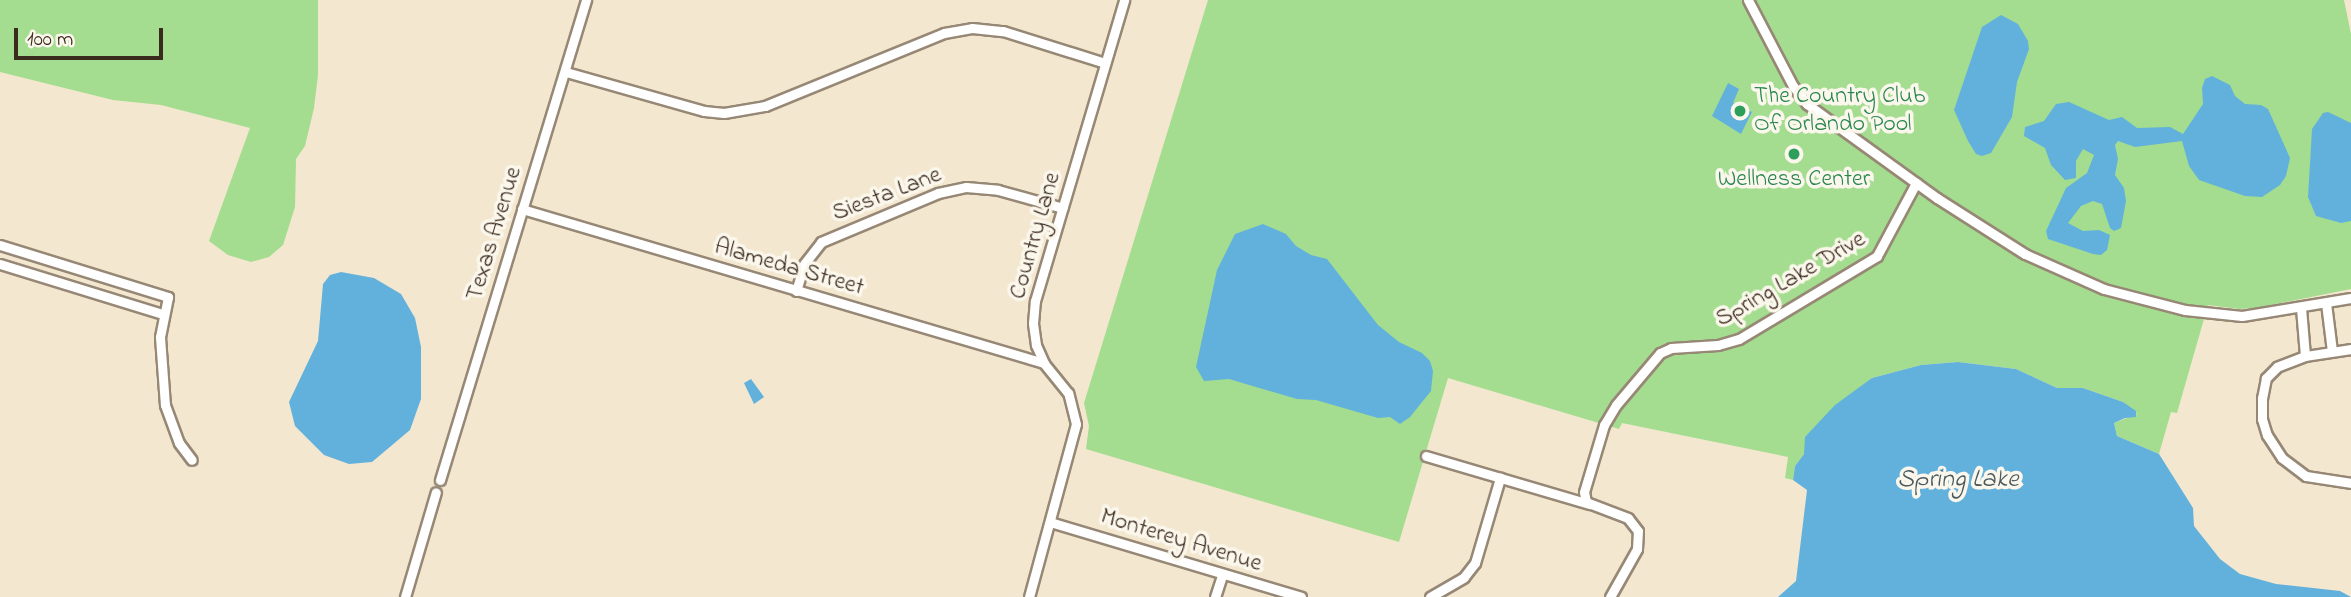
<!DOCTYPE html>
<style>
body{margin:0}
#map{position:relative;width:2351px;height:597px;overflow:hidden;background:#f3e7cf;font-family:"Indie Flower",sans-serif}
div>[style]{position:absolute}
.green>*{inset:0;background:#a4dd8f}
.water>*{inset:0;background:#61b1dc}
.roads{filter:drop-shadow(2px 0 #978876) drop-shadow(-2px 0 #978876) drop-shadow(0 2px #978876) drop-shadow(0 -2px #978876)}
.minor>*{height:9px;margin:-4.5px;padding:0 4.5px;transform-origin:4.5px;border-radius:4.5px;background:#fff}
.dots>*{width:19px;height:19px;translate:-50% -50%;box-sizing:border-box;border:4px solid #fbf7ec;border-radius:50%}
span{translate:-50% -50%;white-space:nowrap;text-align:center;line-height:1.15;-webkit-text-stroke:7px #fbf7ec;paint-order:stroke}
.leisure-label{font-size:24px;color:#27864d}
.left{translate:0 -50%;text-align:left}
.street-label{font-size:24px;color:#3b2a1e}
.water-label{font-size:26px;color:#485960;font-style:italic}
.scale{position:absolute;left:14px;top:28px;width:149px;height:32px;box-sizing:border-box;border:4px solid #3b2a1e;border-top:0;padding-left:9px;font-size:21px;line-height:24px;white-space:nowrap;color:#3b2a1e;-webkit-text-stroke:5px #fbf7ec;paint-order:stroke}
</style>
<div id="map">
<div class="green">
<div style="clip-path:polygon(0 0,318px 0,318px 75px,314px 108px,305px 146px,296px 159px,295px 207px,283px 245px,269px 257px,251px 262px,228px 255px,209px 241px,250px 128px,161px 105px,113px 100px,0 72px)"></div>
<div style="clip-path:polygon(1208px 0,2344px 0,2351px 34px,2351px 289px,2256px 308px,2239px 309px,2208px 305px,2177px 413px,2171px 412px,2159px 454px,2117px 436px,2114px 423px,2137px 414px,2123px 402px,2083px 388px,2057px 388px,2016px 369px,1958px 362px,1921px 365px,1872px 378px,1804px 454px,1795px 466px,1793px 480px,1785px 478px,1788px 457px,1622px 423px,1619px 429px,1448px 378px,1399px 542px,1086px 449px,1089px 426px,1084px 403px)"></div>
</div>
<div class="water">
<div style="clip-path:polygon(2001px 15px,2018px 24px,2028px 41px,2029px 49px,2017px 82px,2012px 117px,1991px 153px,1982px 156px,1976px 154px,1968px 141px,1954px 110px,1982px 27px)"></div>
<div style="clip-path:polygon(2212px 76px,2230px 85px,2235px 96px,2245px 104px,2261px 105px,2268px 109px,2290px 158px,2286px 176px,2280px 185px,2262px 197px,2245px 196px,2199px 180px,2189px 166px,2182px 141px,2135px 147px,2118px 141px,2115px 145px,2118px 159px,2115px 175px,2124px 188px,2126px 201px,2121px 228px,2114px 231px,2110px 228px,2102px 204px,2093px 201px,2081px 206px,2068px 223px,2083px 231px,2099px 230px,2110px 235px,2107px 250px,2101px 255px,2093px 254px,2048px 239px,2046px 231px,2066px 188px,2087px 173px,2094px 155px,2083px 149px,2076px 161px,2076px 178px,2065px 180px,2051px 165px,2045px 148px,2024px 136px,2025px 127px,2044px 121px,2056px 104px,2069px 102px,2109px 120px,2122px 117px,2137px 128px,2170px 127px,2183px 134px,2203px 104px,2202px 88px,2205px 79px)"></div>
<div style="clip-path:polygon(1728px 83px,1739px 89px,1733px 103px,1752px 112px,1741px 134px,1712px 116px)"></div>
<div style="clip-path:polygon(2328px 112px,2351px 123px,2351px 221px,2341px 223px,2316px 216px,2308px 197px,2312px 129px,2323px 113px)"></div>
<div style="clip-path:polygon(1263px 224px,1286px 234px,1296px 246px,1311px 255px,1327px 259px,1378px 325px,1399px 342px,1422px 353px,1430px 361px,1433px 371px,1431px 391px,1410px 417px,1400px 424px,1390px 417px,1378px 418px,1316px 400px,1297px 399px,1229px 379px,1204px 381px,1196px 367px,1217px 270px,1235px 234px)"></div>
<div style="clip-path:polygon(341px 272px,374px 278px,401px 294px,415px 318px,421px 347px,421px 399px,410px 430px,372px 462px,349px 464px,324px 455px,295px 426px,289px 402px,318px 341px,323px 284px,330px 275px)"></div>
<div style="clip-path:polygon(1958px 362px,2016px 369px,2057px 388px,2083px 388px,2123px 402px,2136px 411px,2136px 417px,2125px 418px,2114px 423px,2117px 436px,2159px 454px,2193px 508px,2194px 526px,2220px 559px,2240px 574px,2276px 584px,2340px 591px,2351px 597px,1778px 597px,1796px 581px,1807px 490px,1793px 480px,1795px 466px,1804px 454px,1805px 437px,1835px 405px,1872px 378px,1921px 365px)"></div>
<div style="clip-path:polygon(751px 379px,764px 397px,754px 404px,744px 383px)"></div>
</div>
<div class="roads">
<div class="minor">
<div style="left:1748px;top:0;width:97px;rotate:62.4deg"></div>
<div style="left:1793px;top:86px;width:23px;rotate:52deg"></div>
<div style="left:1807px;top:104px;width:160px;rotate:35.9deg"></div>
<div style="left:1937px;top:198px;width:104px;rotate:32.5deg"></div>
<div style="left:2025px;top:254px;width:86px;rotate:23.9deg"></div>
<div style="left:2104px;top:289px;width:84px;rotate:14.5deg"></div>
<div style="left:2185px;top:310px;width:57px;rotate:6deg"></div>
<div style="left:2242px;top:316px;width:110px;rotate:-9.4deg"></div>
<div style="left:566px;top:72px;width:143px;rotate:15.8deg"></div>
<div style="left:704px;top:111px;width:20px;rotate:6deg"></div>
<div style="left:724px;top:113px;width:42px;rotate:-9.7deg"></div>
<div style="left:765px;top:106px;width:193px;rotate:-22.2deg"></div>
<div style="left:944px;top:33px;width:28px;rotate:-10deg"></div>
<div style="left:972px;top:28px;width:31px;rotate:6deg"></div>
<div style="left:1003px;top:31px;width:107px;rotate:17.4deg"></div>
<div style="left:522px;top:209px;width:544px;rotate:16.44deg"></div>
<div style="left:0;top:245px;width:176px;rotate:17.2deg"></div>
<div style="left:168px;top:297px;width:41px;rotate:101.3deg"></div>
<div style="left:160px;top:337px;width:68px;rotate:85.8deg"></div>
<div style="left:165px;top:405px;width:40px;rotate:69.8deg"></div>
<div style="left:179px;top:443px;width:21px;rotate:53deg"></div>
<div style="left:0;top:264px;width:170px;rotate:17.1deg"></div>
<div style="left:796px;top:291px;width:28px;rotate:-73deg"></div>
<div style="left:804px;top:264px;width:28px;rotate:-52deg"></div>
<div style="left:821px;top:242px;width:127px;rotate:-22.7deg"></div>
<div style="left:938px;top:193px;width:29px;rotate:-12deg"></div>
<div style="left:966px;top:187px;width:32px;rotate:5deg"></div>
<div style="left:998px;top:190px;width:67px;rotate:15.5deg"></div>
<div style="left:2326px;top:303px;width:48px;rotate:82.9deg"></div>
<div style="left:2301px;top:308px;width:48px;rotate:85.2deg"></div>
<div style="left:2351px;top:349px;width:47px;rotate:171.3deg"></div>
<div style="left:2305px;top:356px;width:30px;rotate:159deg"></div>
<div style="left:2277px;top:367px;width:16px;rotate:135deg"></div>
<div style="left:2266px;top:378px;width:20px;rotate:101deg"></div>
<div style="left:2262px;top:398px;width:21px;rotate:90deg"></div>
<div style="left:2262px;top:419px;width:17px;rotate:73deg"></div>
<div style="left:2267px;top:435px;width:27px;rotate:57deg"></div>
<div style="left:2282px;top:458px;width:30px;rotate:37deg"></div>
<div style="left:2306px;top:476px;width:46px;rotate:8.8deg"></div>
<div style="left:1426px;top:456px;width:170px;rotate:16.4deg"></div>
<div style="left:440px;top:480px;width:502px;rotate:-73.08deg"></div>
<div style="left:1050px;top:522px;width:262px;rotate:16.6deg"></div>
<div style="left:405px;top:597px;width:109px;rotate:-73.6deg"></div>
<div style="left:1029px;top:597px;width:179px;rotate:-74.8deg"></div>
<div style="left:1076px;top:424px;width:32px;rotate:-104deg"></div>
<div style="left:1068px;top:393px;width:38px;rotate:-129deg"></div>
<div style="left:1044px;top:363px;width:20px;rotate:-114deg"></div>
<div style="left:1036px;top:345px;width:22px;rotate:-98deg"></div>
<div style="left:1033px;top:323px;width:22px;rotate:-85deg"></div>
<div style="left:1035px;top:301px;width:314px;rotate:-73.5deg"></div>
<div style="left:1215px;top:597px;width:23px;rotate:-72deg"></div>
<div style="left:1430px;top:597px;width:39px;rotate:-30deg"></div>
<div style="left:1464px;top:577px;width:18px;rotate:-52deg"></div>
<div style="left:1475px;top:563px;width:89px;rotate:-73.6deg"></div>
<div style="left:1610px;top:597px;width:55px;rotate:-60.6deg"></div>
<div style="left:1637px;top:549px;width:18px;rotate:-87deg"></div>
<div style="left:1638px;top:531px;width:16px;rotate:-128deg"></div>
<div style="left:1628px;top:518px;width:45px;rotate:-159.1deg"></div>
<div style="left:1586px;top:502px;width:10px;rotate:-101deg"></div>
<div style="left:1584px;top:492px;width:70px;rotate:-73.4deg"></div>
<div style="left:1604px;top:425px;width:23px;rotate:-59deg"></div>
<div style="left:1616px;top:405px;width:68px;rotate:-49.8deg"></div>
<div style="left:1660px;top:353px;width:12px;rotate:-24deg"></div>
<div style="left:1671px;top:348px;width:47px;rotate:-3.7deg"></div>
<div style="left:1718px;top:345px;width:22px;rotate:-16deg"></div>
<div style="left:1739px;top:339px;width:161px;rotate:-31deg"></div>
<div style="left:1877px;top:256px;width:83px;rotate:-61.9deg"></div>
</div>
</div>
<div class="dots">
<div style="left:1740px;top:111px;background:#2e9e5b"></div>
<div style="left:1794px;top:154px;background:#2e9e5b"></div>
</div>
<div class="leisure-label">
<span class="left" style="left:1754px;top:111px">The Country Club<br>Of Orlando Pool</span>
<span style="left:1794px;top:180px">Wellness Center</span>
</div>
<div class="street-label">
<span style="left:887px;top:195px;rotate:-21deg">Siesta Lane</span>
<span style="left:495px;top:234px;rotate:-73deg">Texas Avenue</span>
<span style="left:1036px;top:236px;rotate:-74deg">Country Lane</span>
<span style="left:789px;top:268px;rotate:16deg">Alameda Street</span>
<span style="left:1791px;top:280px;rotate:-30deg">Spring Lake Drive</span>
<span style="left:1181px;top:541px;rotate:17deg">Monterey Avenue</span>
</div>
<div class="water-label">
<span style="left:1958px;top:481px">Spring Lake</span>
</div>
<div class="scale">100 m</div>
</div>
